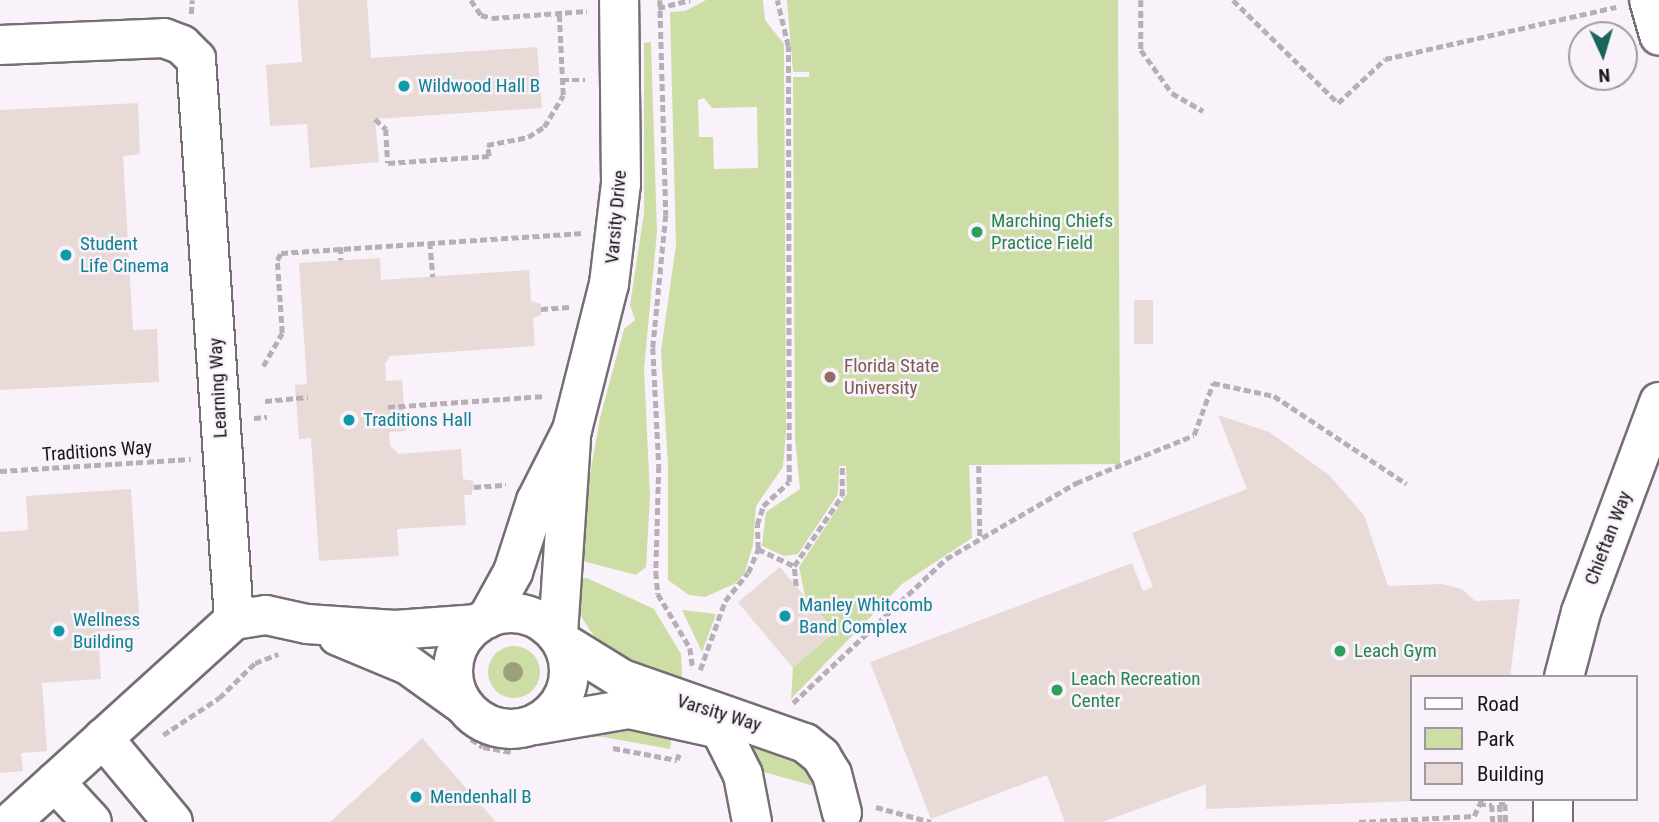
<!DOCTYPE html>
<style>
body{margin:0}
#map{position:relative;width:1659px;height:822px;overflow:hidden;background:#faf2fb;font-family:"Roboto Condensed",sans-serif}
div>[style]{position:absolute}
.green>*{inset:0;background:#cddda6}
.round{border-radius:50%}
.building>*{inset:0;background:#e7dad7;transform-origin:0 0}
.path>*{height:4.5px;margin-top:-2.25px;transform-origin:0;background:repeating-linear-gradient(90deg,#b6afb7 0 7px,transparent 0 10.5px)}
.roads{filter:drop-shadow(2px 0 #756e75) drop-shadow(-2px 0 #756e75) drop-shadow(0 2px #756e75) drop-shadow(0 -2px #756e75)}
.minor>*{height:38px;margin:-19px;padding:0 19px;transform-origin:19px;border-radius:19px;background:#fff}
.minor>.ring{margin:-19px;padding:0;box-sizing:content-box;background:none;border:38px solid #fff;border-radius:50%}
.trees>*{width:20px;height:20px;margin:-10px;border-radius:50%;background:#9ca179}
.dots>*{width:19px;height:19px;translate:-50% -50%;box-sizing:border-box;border:4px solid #faf2fb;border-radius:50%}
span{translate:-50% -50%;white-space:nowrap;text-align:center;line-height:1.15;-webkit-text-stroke:5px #faf2fb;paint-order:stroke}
.culture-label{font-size:19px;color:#0d838f}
.left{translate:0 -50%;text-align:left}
.street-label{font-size:19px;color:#181518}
.leisure-label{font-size:19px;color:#27864d}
.education-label{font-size:19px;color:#785e54}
.legend{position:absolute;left:1410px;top:675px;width:228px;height:126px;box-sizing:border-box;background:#faf2fb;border:2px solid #a09aa0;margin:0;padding:9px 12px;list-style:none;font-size:21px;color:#181518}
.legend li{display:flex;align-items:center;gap:14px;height:35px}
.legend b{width:35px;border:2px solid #a09aa0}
.north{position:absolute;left:1568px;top:21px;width:70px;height:70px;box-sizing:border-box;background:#faf2fb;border:2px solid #a09aa0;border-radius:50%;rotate:176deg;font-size:19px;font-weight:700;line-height:28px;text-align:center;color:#181518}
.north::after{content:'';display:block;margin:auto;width:24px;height:32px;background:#1a645b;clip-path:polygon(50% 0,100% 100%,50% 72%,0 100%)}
</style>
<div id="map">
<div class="green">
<div style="clip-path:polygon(evenodd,706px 0,763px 0,765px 20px,784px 44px,786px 432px,783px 467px,756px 506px,753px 545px,745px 572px,736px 583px,705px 597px,689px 595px,668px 580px,668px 466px,661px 351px,676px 245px,670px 12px,685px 11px,706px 0,704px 98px,712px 108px,757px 107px,758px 168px,714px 169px,713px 137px,699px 137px,698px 100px,704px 98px)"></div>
<div style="clip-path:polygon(787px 0,1118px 0,1120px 464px,969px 465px,972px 538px,902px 584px,791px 699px,793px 667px,835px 632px,805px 596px,799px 567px,847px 494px,846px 466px,839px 466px,838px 494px,798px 554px,784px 556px,762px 546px,766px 512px,800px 489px,795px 438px,793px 77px,809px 77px,809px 72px,793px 72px)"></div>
<div style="clip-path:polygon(651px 42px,657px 232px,644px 369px,650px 496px,646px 567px,636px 575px,575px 559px,600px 418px,624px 329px,635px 320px,630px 305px,644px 213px,644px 43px)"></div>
<div style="clip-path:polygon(574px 578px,587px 578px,654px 609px,681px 654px,683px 691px,663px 687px,602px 648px,582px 618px)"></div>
<div style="clip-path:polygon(682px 610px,716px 614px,702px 652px)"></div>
<div class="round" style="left:488px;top:646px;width:52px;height:52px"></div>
<div style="clip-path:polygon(612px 722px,673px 728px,670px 749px,603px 737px,565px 737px)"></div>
<div style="clip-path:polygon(737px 731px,799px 756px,821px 788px,753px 769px)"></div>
</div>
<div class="building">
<div style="clip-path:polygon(298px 0,367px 0,371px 58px,537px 47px,542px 108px,375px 119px,379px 162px,310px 168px,307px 124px,270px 126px,266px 65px,302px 62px)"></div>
<div style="clip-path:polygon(138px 103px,140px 154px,123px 156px,133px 330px,157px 329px,159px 382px,0 390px,0 110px)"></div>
<div style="clip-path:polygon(380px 258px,381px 280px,529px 270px,531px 301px,541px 304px,541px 315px,533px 318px,535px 346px,390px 356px,385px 364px,386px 381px,402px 380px,406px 431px,389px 432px,390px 446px,399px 454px,461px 449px,463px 479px,473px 481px,474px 487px,471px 495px,464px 495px,466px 525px,397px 529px,399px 556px,319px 561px,311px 438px,299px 439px,295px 385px,307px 384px,299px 263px)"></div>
<div style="left:1134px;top:300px;width:19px;height:44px"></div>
<div style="clip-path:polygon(1218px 415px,1269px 432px,1329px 475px,1364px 515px,1388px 586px,1442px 584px,1462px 589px,1475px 601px,1520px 599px,1510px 677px,1412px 677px,1412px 801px,1206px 809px,1206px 784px,1103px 822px,1065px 822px,1047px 775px,931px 819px,870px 662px,1132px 563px,1143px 591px,1153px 587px,1132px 533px,1247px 489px)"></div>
<div style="clip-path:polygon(131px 489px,140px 629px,98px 632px,101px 679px,42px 683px,47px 751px,21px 753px,23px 771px,0 773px,0 532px,28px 530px,26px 496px)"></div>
<div style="left:780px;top:567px;width:85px;height:55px;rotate:50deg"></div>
<div style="clip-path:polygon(422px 738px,496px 822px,330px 822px)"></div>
</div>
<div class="path">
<div style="left:471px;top:0;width:18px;rotate:56deg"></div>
<div style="left:481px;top:15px;width:11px;rotate:15deg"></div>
<div style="left:492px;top:18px;width:95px;rotate:-4.2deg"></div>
<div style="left:660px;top:0;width:215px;rotate:88.4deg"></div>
<div style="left:666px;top:215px;width:134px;rotate:95.6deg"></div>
<div style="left:653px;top:348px;width:118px;rotate:87.1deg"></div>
<div style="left:659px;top:466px;width:106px;rotate:91.6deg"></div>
<div style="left:656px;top:572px;width:22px;rotate:85deg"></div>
<div style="left:658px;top:594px;width:63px;rotate:59.3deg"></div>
<div style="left:690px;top:648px;width:21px;rotate:82deg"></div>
<div style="left:1141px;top:0;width:50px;rotate:90deg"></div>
<div style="left:1141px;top:50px;width:53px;rotate:54.2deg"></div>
<div style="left:1172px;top:93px;width:36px;rotate:30deg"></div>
<div style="left:1233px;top:0;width:147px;rotate:44.4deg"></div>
<div style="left:1338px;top:103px;width:64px;rotate:-43.1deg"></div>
<div style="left:1385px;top:59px;width:237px;rotate:-12.7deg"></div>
<div style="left:658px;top:8px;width:33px;rotate:-14deg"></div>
<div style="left:191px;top:14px;width:14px;rotate:-86deg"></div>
<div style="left:562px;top:80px;width:23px"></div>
<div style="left:375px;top:119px;width:15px;rotate:42deg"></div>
<div style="left:386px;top:129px;width:34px;rotate:87deg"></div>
<div style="left:388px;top:163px;width:101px;rotate:-4deg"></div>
<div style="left:489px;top:156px;width:11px;rotate:-100deg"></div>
<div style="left:487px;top:145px;width:42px;rotate:-11deg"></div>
<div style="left:528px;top:137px;width:19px;rotate:-32deg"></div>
<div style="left:544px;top:127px;width:37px;rotate:-59deg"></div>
<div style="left:563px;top:95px;width:82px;rotate:-92.8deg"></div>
<div style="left:430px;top:242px;width:35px;rotate:85deg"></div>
<div style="left:341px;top:247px;width:13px;rotate:90deg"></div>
<div style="left:541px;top:309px;width:28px;rotate:-4deg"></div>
<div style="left:263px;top:366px;width:38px;rotate:-60deg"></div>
<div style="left:282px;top:333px;width:73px;rotate:-93.9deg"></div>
<div style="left:277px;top:260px;width:8px;rotate:-60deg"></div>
<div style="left:281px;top:253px;width:303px;rotate:-3.8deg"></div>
<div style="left:265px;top:401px;width:43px;rotate:-5.3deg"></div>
<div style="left:388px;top:407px;width:157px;rotate:-4deg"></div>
<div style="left:254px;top:418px;width:13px;rotate:-4deg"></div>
<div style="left:979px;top:466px;width:72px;rotate:89.2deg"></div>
<div style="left:0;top:471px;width:191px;rotate:-3.6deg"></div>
<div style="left:474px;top:487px;width:32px;rotate:-4deg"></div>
<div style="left:758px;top:549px;width:40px;rotate:25deg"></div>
<div style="left:796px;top:586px;width:20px;rotate:-96deg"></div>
<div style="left:794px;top:566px;width:85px;rotate:-55.6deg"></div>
<div style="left:842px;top:496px;width:30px;rotate:-90deg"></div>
<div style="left:700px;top:670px;width:73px;rotate:-70.1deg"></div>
<div style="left:725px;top:601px;width:36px;rotate:-51deg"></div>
<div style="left:748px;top:573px;width:26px;rotate:-67deg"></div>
<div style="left:758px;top:549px;width:24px;rotate:-92deg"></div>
<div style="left:757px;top:525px;width:20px;rotate:-72deg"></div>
<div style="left:763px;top:506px;width:35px;rotate:-43deg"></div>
<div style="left:789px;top:482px;width:436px;rotate:-90.1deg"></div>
<div style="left:788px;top:46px;width:47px;rotate:-103.4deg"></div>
<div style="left:793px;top:703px;width:210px;rotate:-43.3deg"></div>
<div style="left:946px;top:559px;width:151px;rotate:-30.3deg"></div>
<div style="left:1076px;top:483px;width:127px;rotate:-22.1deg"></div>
<div style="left:1194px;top:435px;width:55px;rotate:-69.9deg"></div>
<div style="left:1213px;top:383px;width:62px;rotate:12deg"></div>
<div style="left:1274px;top:396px;width:159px;rotate:33.5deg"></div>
<div style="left:163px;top:735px;width:67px;rotate:-33.5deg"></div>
<div style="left:219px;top:698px;width:50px;rotate:-44.2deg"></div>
<div style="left:255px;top:663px;width:25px;rotate:-21deg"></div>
<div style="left:471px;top:739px;width:14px;rotate:34deg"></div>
<div style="left:483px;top:747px;width:29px;rotate:10deg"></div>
<div style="left:613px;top:748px;width:65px;rotate:10.6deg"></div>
<div style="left:677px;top:760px;width:6px;rotate:-72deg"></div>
<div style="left:1479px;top:805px;width:13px"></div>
<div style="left:1492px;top:805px;width:17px;rotate:87deg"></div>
<div style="left:876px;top:807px;width:57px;rotate:15.3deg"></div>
<div style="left:1359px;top:822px;width:115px;rotate:-3deg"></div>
<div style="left:1474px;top:816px;width:19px;rotate:-65deg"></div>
<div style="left:1500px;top:822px;width:18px;rotate:-93deg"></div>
<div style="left:1499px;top:804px;width:6px"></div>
<div style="left:1505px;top:804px;width:18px;rotate:87deg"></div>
</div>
<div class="roads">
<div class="minor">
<div style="left:1649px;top:0;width:37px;rotate:74deg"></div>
<div style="left:0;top:45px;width:164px;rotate:-2.4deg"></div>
<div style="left:164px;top:38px;width:19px;rotate:21deg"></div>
<div style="left:182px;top:45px;width:20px;rotate:45deg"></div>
<div style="left:196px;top:59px;width:562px;rotate:86.12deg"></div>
<div class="ring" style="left:453px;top:613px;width:78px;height:78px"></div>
<div style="left:487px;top:619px;width:54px;rotate:-61deg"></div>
<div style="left:513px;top:572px;width:75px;rotate:-72.1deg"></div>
<div style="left:536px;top:501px;width:80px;rotate:-63.1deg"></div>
<div style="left:572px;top:430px;width:151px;rotate:-75.8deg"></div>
<div style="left:609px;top:284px;width:101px;rotate:-83.2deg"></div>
<div style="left:621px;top:184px;width:184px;rotate:-90.6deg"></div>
<div style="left:234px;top:620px;width:32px;rotate:-9deg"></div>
<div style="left:266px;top:615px;width:42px;rotate:12.4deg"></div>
<div style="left:307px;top:624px;width:88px;rotate:3.9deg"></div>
<div style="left:395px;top:630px;width:83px;rotate:-4.1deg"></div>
<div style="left:558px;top:634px;width:195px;rotate:-86.2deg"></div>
<div style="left:338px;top:636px;width:76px;rotate:22.5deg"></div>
<div style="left:408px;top:665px;width:70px;rotate:35.7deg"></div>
<div style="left:562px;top:642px;width:70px;rotate:31.7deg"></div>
<div style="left:622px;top:679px;width:194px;rotate:19.3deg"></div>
<div style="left:805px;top:743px;width:21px;rotate:39deg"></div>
<div style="left:821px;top:756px;width:21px;rotate:59deg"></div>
<div style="left:832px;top:774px;width:40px;rotate:75.6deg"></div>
<div style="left:1564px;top:677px;width:67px;rotate:-75.3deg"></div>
<div style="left:1581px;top:612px;width:224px;rotate:-69.6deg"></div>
<div style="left:535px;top:725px;width:95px;rotate:-9.7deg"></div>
<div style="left:629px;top:709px;width:93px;rotate:12.4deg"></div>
<div style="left:720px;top:729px;width:51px;rotate:63.4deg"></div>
<div style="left:743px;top:775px;width:48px;rotate:79.2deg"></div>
<div style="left:103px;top:738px;width:109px;rotate:50.2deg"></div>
<div style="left:55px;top:782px;width:54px;rotate:47.2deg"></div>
<div style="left:1553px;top:799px;width:23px;rotate:90deg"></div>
<div style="left:11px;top:822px;width:301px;rotate:-42.2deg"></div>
</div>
</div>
<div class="trees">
<div style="left:513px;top:672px"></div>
</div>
<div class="dots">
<div style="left:404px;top:86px;background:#0f9aa8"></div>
<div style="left:977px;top:232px;background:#2e9e5b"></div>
<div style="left:66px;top:255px;background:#0f9aa8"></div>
<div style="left:830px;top:377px;background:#8d6e63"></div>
<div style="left:349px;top:420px;background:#0f9aa8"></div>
<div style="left:785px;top:616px;background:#0f9aa8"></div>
<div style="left:59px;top:631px;background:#0f9aa8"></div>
<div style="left:1340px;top:651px;background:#2e9e5b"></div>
<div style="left:1057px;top:690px;background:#2e9e5b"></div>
<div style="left:416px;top:797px;background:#0f9aa8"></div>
</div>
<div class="culture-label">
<span class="left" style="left:418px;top:86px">Wildwood Hall B</span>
<span class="left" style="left:80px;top:255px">Student<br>Life Cinema</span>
<span class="left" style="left:363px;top:420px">Traditions Hall</span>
<span class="left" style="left:799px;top:616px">Manley Whitcomb<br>Band Complex</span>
<span class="left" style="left:73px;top:631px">Wellness<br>Building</span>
<span class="left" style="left:430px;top:797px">Mendenhall B</span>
</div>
<div class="street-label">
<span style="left:616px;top:217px;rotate:-85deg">Varsity Drive</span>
<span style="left:218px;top:388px;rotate:-93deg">Learning Way</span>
<span style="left:97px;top:451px;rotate:-4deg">Traditions Way</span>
<span style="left:1608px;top:538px;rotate:-69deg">Chieftan Way</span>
<span style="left:719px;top:713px;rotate:17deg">Varsity Way</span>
</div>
<div class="leisure-label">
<span class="left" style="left:991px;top:232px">Marching Chiefs<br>Practice Field</span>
<span class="left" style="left:1354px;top:651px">Leach Gym</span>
<span class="left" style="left:1071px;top:690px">Leach Recreation<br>Center</span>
</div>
<div class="education-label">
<span class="left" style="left:844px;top:377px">Florida State<br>University</span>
</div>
<ul class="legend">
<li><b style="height:9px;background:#fff"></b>Road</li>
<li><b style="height:19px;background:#cddda6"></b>Park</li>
<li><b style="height:19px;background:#e7dad7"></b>Building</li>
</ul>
<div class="north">N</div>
</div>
